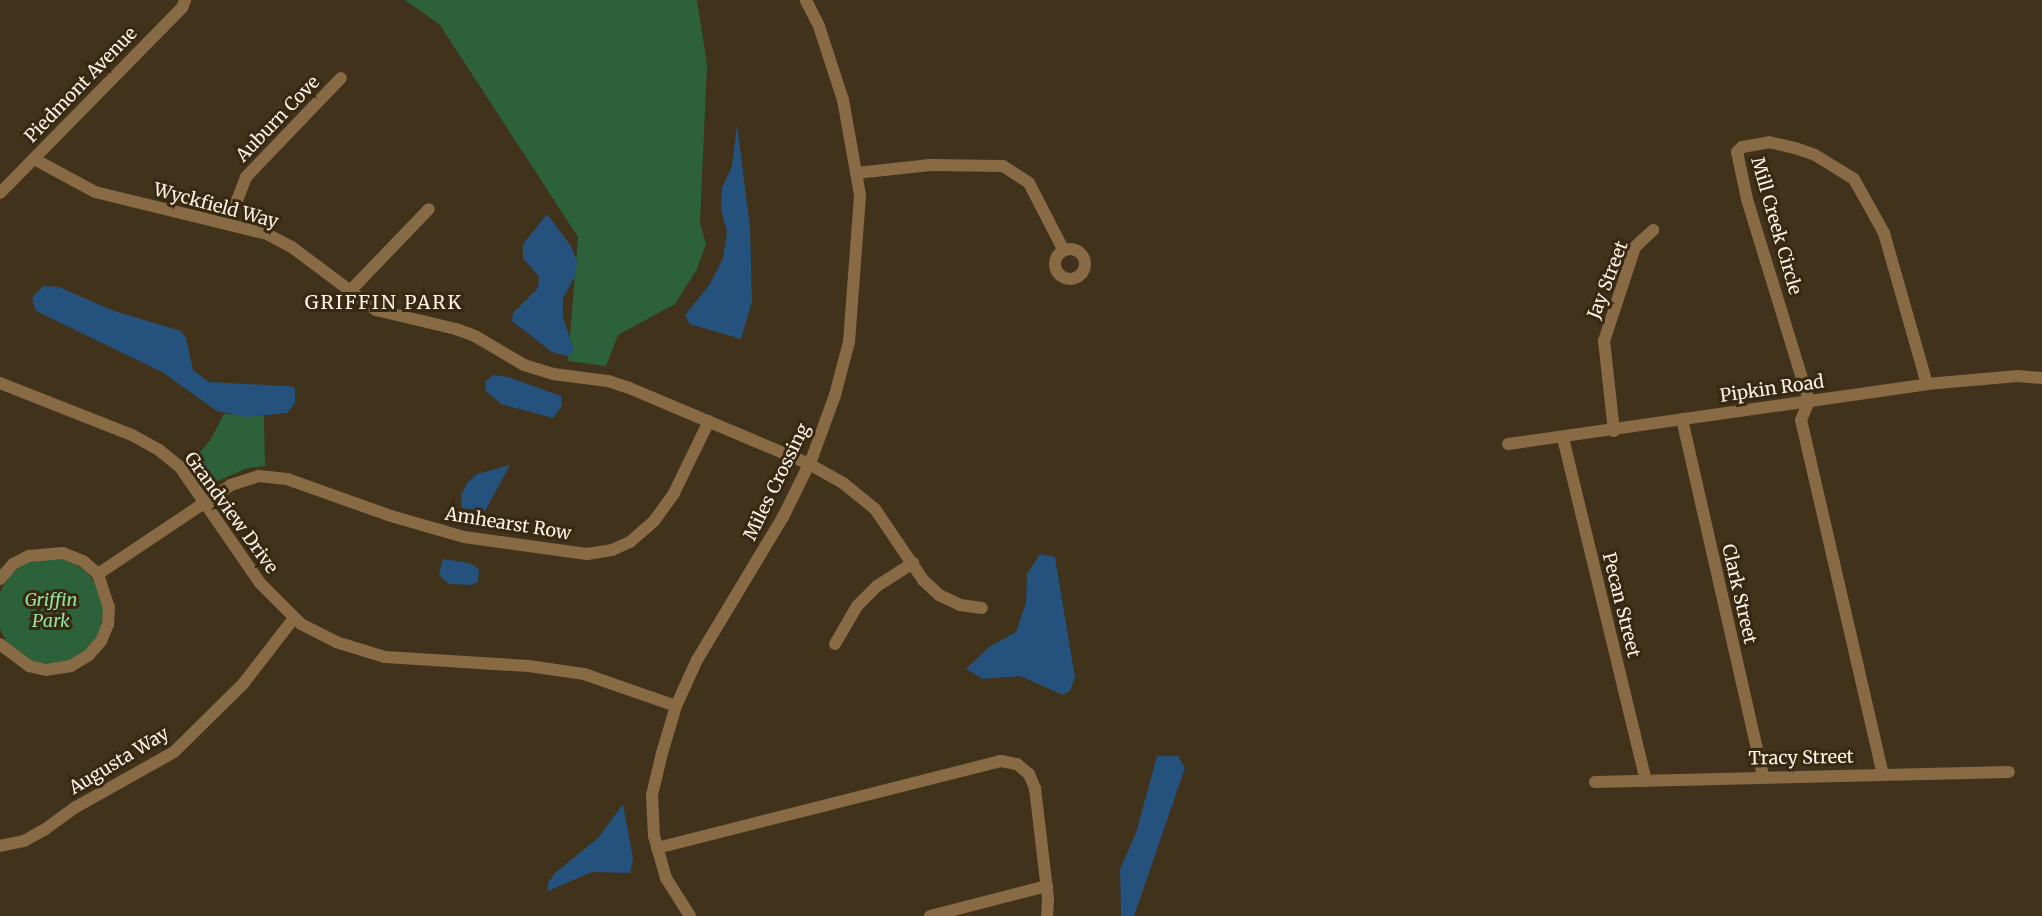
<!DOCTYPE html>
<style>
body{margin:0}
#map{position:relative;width:2042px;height:916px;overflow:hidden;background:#41321c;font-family:Merriweather,serif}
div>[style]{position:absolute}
.green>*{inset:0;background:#2d613a}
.round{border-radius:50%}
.water>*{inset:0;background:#24527d}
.minor>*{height:12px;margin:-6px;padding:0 6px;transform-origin:6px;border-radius:6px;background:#886a44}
.minor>.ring{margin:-6px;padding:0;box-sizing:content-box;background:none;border:12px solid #886a44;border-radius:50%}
span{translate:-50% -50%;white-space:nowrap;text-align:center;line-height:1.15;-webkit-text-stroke:6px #372812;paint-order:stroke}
.street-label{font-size:18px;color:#fcf2e5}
.park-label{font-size:18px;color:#92e1a3;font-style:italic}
.neighbourhood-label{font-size:19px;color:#fcf2e5;letter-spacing:2px}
</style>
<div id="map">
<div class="green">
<div style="clip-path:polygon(405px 0,697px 0,707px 65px,700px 222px,706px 244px,697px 269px,675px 304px,618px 335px,606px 366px,568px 361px,578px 237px,440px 25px)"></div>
<div style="clip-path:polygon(224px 414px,264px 416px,265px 466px,247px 468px,209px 485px,189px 465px,211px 439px)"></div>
<div class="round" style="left:-3px;top:558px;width:106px;height:106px"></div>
</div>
<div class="water">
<div style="clip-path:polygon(737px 124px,750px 227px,752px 301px,741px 339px,690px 324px,685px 315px,710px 284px,723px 258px,727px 232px,721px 209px,722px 188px,732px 166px)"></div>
<div style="clip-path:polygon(547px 214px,571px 246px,577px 261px,575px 276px,563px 298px,563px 317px,574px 351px,568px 356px,552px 352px,512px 321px,513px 313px,538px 288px,539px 277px,523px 258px,523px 244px)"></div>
<div style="clip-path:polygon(43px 286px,59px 287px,114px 311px,181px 331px,186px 338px,193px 370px,209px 382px,288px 386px,295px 388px,295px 403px,287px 413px,247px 417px,217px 411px,162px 372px,36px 311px,32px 298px)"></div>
<div style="clip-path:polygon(493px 375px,508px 377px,561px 396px,562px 406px,553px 418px,501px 404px,486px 391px,485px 382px)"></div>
<div style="clip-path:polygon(510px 465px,485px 511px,462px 508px,461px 495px,468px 482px,477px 474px)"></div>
<div style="clip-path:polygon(1040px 554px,1055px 557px,1075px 677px,1070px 691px,1063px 695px,1020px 676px,983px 679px,966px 669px,989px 647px,1016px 632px,1026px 603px,1027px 574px)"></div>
<div style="clip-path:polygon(443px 559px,470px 563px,479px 569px,478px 582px,471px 585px,449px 584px,439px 575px)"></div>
<div style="clip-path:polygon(1157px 756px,1178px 756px,1185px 768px,1134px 916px,1121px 916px,1120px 869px,1136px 833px)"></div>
<div style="clip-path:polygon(623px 804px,633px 859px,630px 873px,592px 872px,548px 891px,548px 883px,555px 873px,598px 838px)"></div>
</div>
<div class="minor">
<div style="left:34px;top:159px;width:69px;rotate:28.4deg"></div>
<div style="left:95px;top:192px;width:177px;rotate:13.7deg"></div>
<div style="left:267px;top:234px;width:30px;rotate:28deg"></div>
<div style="left:293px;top:248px;width:104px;rotate:36.8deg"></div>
<div style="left:376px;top:310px;width:82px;rotate:13.4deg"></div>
<div style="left:456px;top:329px;width:20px;rotate:20deg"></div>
<div style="left:475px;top:336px;width:57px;rotate:30.6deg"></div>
<div style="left:524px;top:365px;width:30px;rotate:17deg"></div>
<div style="left:553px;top:374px;width:55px;rotate:7.3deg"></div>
<div style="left:608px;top:381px;width:20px;rotate:18deg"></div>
<div style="left:627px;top:387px;width:198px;rotate:22.9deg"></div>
<div style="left:809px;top:464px;width:39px;rotate:29deg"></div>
<div style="left:843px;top:483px;width:41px;rotate:39.1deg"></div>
<div style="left:875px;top:509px;width:86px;rotate:55.9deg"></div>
<div style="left:923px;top:580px;width:22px;rotate:43deg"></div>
<div style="left:939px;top:595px;width:23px;rotate:25deg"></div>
<div style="left:960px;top:605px;width:22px;rotate:8deg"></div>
<div style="left:856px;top:173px;width:75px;rotate:-6.1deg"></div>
<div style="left:931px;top:165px;width:72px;rotate:0.8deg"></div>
<div style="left:1003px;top:166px;width:31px;rotate:33deg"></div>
<div style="left:1029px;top:183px;width:76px;rotate:62.8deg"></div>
<div style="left:0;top:193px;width:260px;rotate:-45.5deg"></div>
<div style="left:182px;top:8px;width:9px;rotate:-69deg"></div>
<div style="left:228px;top:224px;width:50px;rotate:-69deg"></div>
<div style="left:246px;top:177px;width:137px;rotate:-46.2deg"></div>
<div class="ring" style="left:1055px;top:249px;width:18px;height:18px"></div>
<div style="left:349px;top:292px;width:115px;rotate:-46.1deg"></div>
<div style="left:0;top:383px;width:142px;rotate:21.5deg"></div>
<div style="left:132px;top:435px;width:31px;rotate:29deg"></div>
<div style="left:159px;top:450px;width:27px;rotate:39deg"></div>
<div style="left:180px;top:467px;width:141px;rotate:55.4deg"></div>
<div style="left:260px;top:583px;width:58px;rotate:45deg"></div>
<div style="left:301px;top:624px;width:39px;rotate:27deg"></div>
<div style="left:336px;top:642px;width:51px;rotate:17deg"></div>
<div style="left:385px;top:657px;width:144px;rotate:3.6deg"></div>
<div style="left:529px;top:666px;width:56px;rotate:8.3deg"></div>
<div style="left:584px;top:674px;width:97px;rotate:19.2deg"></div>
<div style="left:1682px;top:419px;width:366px;rotate:77.2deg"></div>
<div style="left:1614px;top:431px;width:91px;rotate:-96.3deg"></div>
<div style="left:1604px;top:341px;width:99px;rotate:-71.7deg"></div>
<div style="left:1635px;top:247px;width:25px;rotate:-43deg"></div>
<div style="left:1563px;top:438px;width:353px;rotate:76.4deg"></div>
<div style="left:1508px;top:444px;width:423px;rotate:-8.1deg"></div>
<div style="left:1927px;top:384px;width:91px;rotate:-5deg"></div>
<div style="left:2018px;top:376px;width:24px;rotate:5deg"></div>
<div style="left:98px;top:574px;width:160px;rotate:-33.8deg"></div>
<div style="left:231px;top:485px;width:29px;rotate:-18deg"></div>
<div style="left:259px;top:476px;width:28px;rotate:6deg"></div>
<div style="left:287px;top:479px;width:110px;rotate:19.6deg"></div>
<div style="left:391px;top:516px;width:76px;rotate:16deg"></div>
<div style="left:464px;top:537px;width:124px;rotate:7.9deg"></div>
<div style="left:587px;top:554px;width:25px;rotate:-9deg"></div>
<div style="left:612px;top:550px;width:20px;rotate:-24deg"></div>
<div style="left:630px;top:542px;width:32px;rotate:-41deg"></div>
<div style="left:654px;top:521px;width:34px;rotate:-54deg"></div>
<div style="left:674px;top:493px;width:80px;rotate:-64.1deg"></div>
<div style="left:0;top:579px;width:20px;rotate:-49deg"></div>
<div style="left:13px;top:564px;width:18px;rotate:-27deg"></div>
<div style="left:29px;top:556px;width:34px;rotate:-5deg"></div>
<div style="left:63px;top:553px;width:22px;rotate:22deg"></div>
<div style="left:83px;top:561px;width:20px;rotate:41deg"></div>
<div style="left:98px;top:574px;width:35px;rotate:72deg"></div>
<div style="left:109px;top:607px;width:17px;rotate:93deg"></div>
<div style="left:108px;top:624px;width:18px;rotate:112deg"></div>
<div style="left:101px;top:641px;width:18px;rotate:131deg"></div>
<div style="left:89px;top:655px;width:21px;rotate:149deg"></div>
<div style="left:71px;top:666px;width:25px;rotate:171deg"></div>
<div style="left:46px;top:670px;width:17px;rotate:-167deg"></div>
<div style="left:29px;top:666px;width:36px;rotate:-143deg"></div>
<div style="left:835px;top:644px;width:44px;rotate:-59.9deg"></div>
<div style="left:857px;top:606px;width:28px;rotate:-45deg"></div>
<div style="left:877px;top:586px;width:43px;rotate:-32.6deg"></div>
<div style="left:1883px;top:775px;width:364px;rotate:-103deg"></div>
<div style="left:1801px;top:420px;width:21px;rotate:-67deg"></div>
<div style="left:1809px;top:401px;width:211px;rotate:-107.1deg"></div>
<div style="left:1747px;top:199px;width:48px;rotate:-102deg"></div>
<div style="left:1737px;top:152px;width:7px;rotate:-45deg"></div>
<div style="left:1742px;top:147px;width:27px;rotate:-10deg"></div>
<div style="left:1769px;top:142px;width:27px;rotate:13deg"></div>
<div style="left:1795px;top:148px;width:21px;rotate:19deg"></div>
<div style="left:1815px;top:155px;width:46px;rotate:31.6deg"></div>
<div style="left:1854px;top:179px;width:62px;rotate:60.9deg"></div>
<div style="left:1884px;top:233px;width:157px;rotate:74.1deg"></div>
<div style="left:1595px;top:782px;width:414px;rotate:-1.4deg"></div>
<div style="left:0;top:846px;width:25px;rotate:-12deg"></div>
<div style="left:24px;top:841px;width:23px;rotate:-29deg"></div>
<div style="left:44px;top:830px;width:39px;rotate:-36deg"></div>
<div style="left:76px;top:807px;width:112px;rotate:-29.3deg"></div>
<div style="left:174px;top:752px;width:97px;rotate:-44.6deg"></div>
<div style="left:243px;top:684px;width:83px;rotate:-52.3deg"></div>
<div style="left:657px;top:848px;width:355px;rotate:-14.2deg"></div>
<div style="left:1001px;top:761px;width:16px;rotate:11deg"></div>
<div style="left:1017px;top:764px;width:16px;rotate:40deg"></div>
<div style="left:1029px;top:774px;width:15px;rotate:67deg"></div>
<div style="left:1035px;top:788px;width:112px;rotate:83.3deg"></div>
<div style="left:1048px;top:899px;width:17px;rotate:93deg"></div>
<div style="left:690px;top:916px;width:45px;rotate:-122.3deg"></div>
<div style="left:666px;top:878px;width:44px;rotate:-105.9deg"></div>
<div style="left:654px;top:836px;width:41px;rotate:-92.8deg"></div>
<div style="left:652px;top:795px;width:43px;rotate:-76.6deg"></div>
<div style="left:662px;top:753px;width:49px;rotate:-73.4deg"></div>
<div style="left:676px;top:706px;width:51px;rotate:-65.5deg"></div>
<div style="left:697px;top:660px;width:167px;rotate:-59deg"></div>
<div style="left:783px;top:517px;width:66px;rotate:-63.8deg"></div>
<div style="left:812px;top:458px;width:67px;rotate:-69.9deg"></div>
<div style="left:835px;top:395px;width:55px;rotate:-75.2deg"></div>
<div style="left:849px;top:342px;width:147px;rotate:-85.7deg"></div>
<div style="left:860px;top:195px;width:97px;rotate:-100.1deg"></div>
<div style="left:843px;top:100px;width:78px;rotate:-108deg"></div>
<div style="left:819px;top:26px;width:29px;rotate:-117deg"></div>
<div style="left:930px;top:916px;width:121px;rotate:-14.4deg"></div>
</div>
<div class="street-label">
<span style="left:81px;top:85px;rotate:-46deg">Piedmont Avenue</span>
<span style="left:278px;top:119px;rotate:-46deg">Auburn Cove</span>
<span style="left:216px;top:206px;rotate:15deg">Wyckfield Way</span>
<span style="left:1776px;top:226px;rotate:74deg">Mill Creek Circle</span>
<span style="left:1608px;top:280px;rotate:-69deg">Jay Street</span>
<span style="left:1772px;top:389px;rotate:-8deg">Pipkin Road</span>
<span style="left:777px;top:482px;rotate:-64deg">Miles Crossing</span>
<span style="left:231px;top:513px;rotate:54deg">Grandview Drive</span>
<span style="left:508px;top:524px;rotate:9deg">Amhearst Row</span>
<span style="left:1739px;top:594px;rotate:77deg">Clark Street</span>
<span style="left:1621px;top:605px;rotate:76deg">Pecan Street</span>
<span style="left:1801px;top:758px;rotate:-1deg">Tracy Street</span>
<span style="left:119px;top:761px;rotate:-31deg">Augusta Way</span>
</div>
<div class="park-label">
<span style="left:51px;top:611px">Griffin<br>Park</span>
</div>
<div class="neighbourhood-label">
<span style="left:384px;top:303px">GRIFFIN PARK</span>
</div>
</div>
